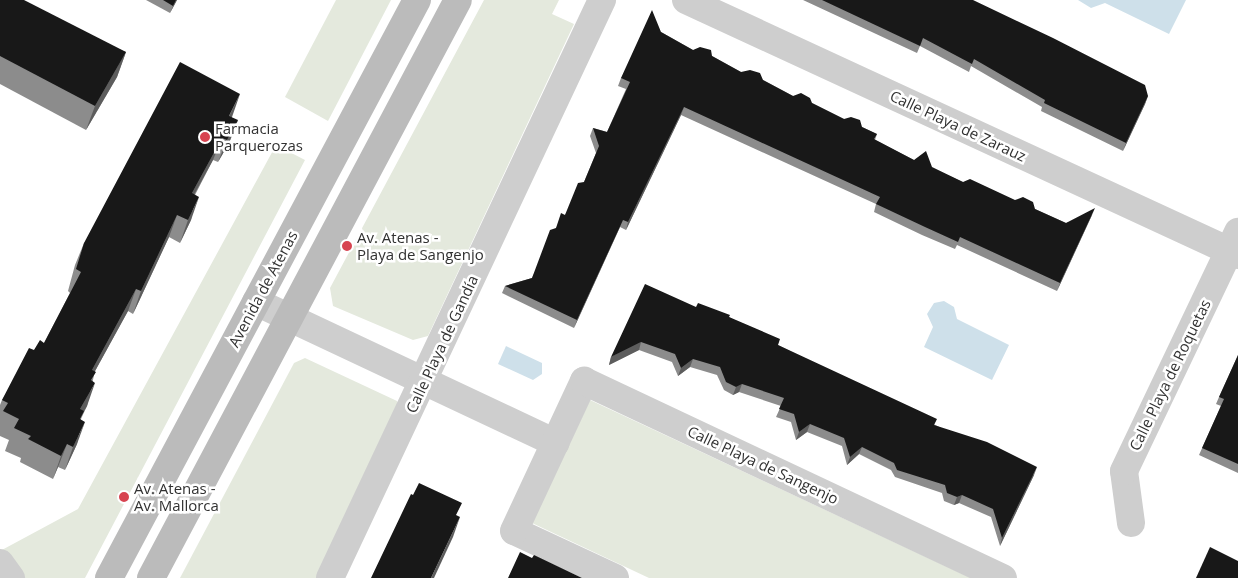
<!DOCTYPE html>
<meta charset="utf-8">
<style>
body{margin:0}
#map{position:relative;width:1238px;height:578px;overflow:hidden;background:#fff;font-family:"Open Sans",sans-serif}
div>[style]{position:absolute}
.green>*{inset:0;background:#e4e9dd}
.water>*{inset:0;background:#cee0ea}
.minor>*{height:28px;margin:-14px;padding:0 14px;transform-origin:14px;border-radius:14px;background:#cecece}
.secondary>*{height:28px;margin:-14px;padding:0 14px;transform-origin:14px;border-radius:14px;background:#bbb}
.wall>*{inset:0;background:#8c8c8c}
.shaded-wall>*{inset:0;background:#5d5d5d}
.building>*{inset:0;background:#181818}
.dots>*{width:14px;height:14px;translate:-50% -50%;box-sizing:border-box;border:2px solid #fff;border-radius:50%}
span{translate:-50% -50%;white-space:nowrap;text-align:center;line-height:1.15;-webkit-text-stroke:5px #fff;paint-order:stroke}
.street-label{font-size:15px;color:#313131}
.poi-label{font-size:15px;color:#313131}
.left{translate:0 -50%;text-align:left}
</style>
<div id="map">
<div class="green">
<div style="clip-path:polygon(336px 0,391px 0,328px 121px,285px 97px)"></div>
<div style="clip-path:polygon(484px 0,559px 0,552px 14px,574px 24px,428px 336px,413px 340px,333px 306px,330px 288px)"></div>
<div style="clip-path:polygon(276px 145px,305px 160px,85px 578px,0 578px,0 551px,78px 509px)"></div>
<div style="clip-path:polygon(305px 358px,397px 401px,399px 407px,318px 578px,180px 578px,294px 363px)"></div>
<div style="clip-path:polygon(590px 400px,971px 578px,649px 578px,532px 523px)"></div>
</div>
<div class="water">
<div style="clip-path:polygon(1078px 0,1186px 0,1169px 34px,1105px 3px,1091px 8px)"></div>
<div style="clip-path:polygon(944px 301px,954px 307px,957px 319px,1009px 345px,992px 380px,924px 347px,933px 327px,927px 314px,934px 303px)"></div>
<div style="clip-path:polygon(506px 346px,542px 363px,542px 374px,533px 380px,498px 364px)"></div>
</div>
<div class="minor">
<div style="left:686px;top:0;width:608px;rotate:24.79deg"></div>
<div style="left:256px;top:302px;width:331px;rotate:25.2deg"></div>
<div style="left:1131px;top:523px;width:52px;rotate:-97.7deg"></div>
<div style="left:1124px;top:471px;width:265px;rotate:-64.5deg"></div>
<div style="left:0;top:563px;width:19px;rotate:54deg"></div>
<div style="left:330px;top:578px;width:639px;rotate:-64.8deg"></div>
<div style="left:615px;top:578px;width:111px;rotate:-155deg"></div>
<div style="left:514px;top:531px;width:166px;rotate:-65deg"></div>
<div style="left:584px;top:381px;width:463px;rotate:25.2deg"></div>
</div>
<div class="secondary">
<div style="left:109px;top:578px;width:655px;rotate:-61.95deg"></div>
<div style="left:151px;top:578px;width:654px;rotate:-62.03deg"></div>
</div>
<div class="wall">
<div style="clip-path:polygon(0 0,126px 52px,117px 77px,86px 130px,0 84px)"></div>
<div style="clip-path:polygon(146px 0,177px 0,170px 13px)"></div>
<div style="clip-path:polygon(803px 0,959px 0,1148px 96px,1145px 104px,1123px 151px,1041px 111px,1042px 107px,971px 66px,969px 72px,920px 46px,917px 53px)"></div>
<div style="clip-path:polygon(661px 32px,693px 50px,712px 56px,741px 72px,763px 80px,793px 96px,812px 103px,844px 119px,862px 127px,877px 134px,875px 140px,914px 160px,963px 182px,1035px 209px,1066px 223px,1092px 215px,1057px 291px,957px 245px,955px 249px,922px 235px,874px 212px,876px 204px,681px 115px,626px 230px,620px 227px,574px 328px,502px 293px,505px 286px,532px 278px,556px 228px,565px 215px,584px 182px,596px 153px,590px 136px,593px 128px,607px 132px,626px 89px,618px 86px,621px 78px)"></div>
<div style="clip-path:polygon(238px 120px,229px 143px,218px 162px,213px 160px,195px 195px,191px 220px,180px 243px,169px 237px,133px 314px,128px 311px,95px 371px,87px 406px,81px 419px,77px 444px,65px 470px,58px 467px,53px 479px,20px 462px,21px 458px,5px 451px,9px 440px,0 436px,0 405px,2px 400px,34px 350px,44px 343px,70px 293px,68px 291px,75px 265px,84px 243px)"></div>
<div style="clip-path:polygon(696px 307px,729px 317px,778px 345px,1034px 475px,1000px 546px,991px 517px,959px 503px,954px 505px,944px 501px,942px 493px,895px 477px,891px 470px,859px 454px,847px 465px,842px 446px,807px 432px,796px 440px,791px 422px,776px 417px,781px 406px,739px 392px,733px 395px,724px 390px,717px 375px,690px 367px,678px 376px,672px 362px,639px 350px,609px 365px,611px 357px)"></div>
<div style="clip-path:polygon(1238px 355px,1238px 473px,1199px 455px,1221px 406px,1216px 404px,1219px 397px)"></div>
</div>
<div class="shaded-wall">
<div style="clip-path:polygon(176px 0,177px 0,170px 13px,173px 6px)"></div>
<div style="clip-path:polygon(126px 52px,117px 77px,86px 130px,95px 106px)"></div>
<div style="clip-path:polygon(240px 94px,232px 117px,221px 138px,229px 116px)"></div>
<div style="clip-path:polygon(1148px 96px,1145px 104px,1123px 151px,1126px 143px)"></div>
<div style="clip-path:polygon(684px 107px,681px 115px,626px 230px,628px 222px)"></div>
<div style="clip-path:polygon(238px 120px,229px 143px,218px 162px,227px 140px)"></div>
<div style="clip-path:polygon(222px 138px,213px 160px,183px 215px,192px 193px)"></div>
<div style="clip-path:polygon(199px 197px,191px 220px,180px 243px,188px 220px)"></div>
<div style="clip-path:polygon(1095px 208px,1092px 215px,1057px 291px,1060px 283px)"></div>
<div style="clip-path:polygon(177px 215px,169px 237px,133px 314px,141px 291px)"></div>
<div style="clip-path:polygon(623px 220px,620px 227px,574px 328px,577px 320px)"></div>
<div style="clip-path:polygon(136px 289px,128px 311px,83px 393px,92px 370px)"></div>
<div style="clip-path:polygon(641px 342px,639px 350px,609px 365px,611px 357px)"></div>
<div style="clip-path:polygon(693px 359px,690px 367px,678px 376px,681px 368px)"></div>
<div style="clip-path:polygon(95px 383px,87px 406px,72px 432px,80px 409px)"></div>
<div style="clip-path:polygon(742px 384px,739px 392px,733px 395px,736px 387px)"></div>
<div style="clip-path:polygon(85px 422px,77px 444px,65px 470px,73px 447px)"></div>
<div style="clip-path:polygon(810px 424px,807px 432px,796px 440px,799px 432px)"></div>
<div style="clip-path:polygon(67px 444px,58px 467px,53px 479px,61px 456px)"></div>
<div style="clip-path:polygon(862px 447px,859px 454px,847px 465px,850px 457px)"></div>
<div style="clip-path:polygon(1037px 467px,1034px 475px,1000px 546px,1002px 538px)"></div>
<div style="clip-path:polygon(962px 495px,959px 503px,954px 505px,957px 497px)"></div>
<div style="clip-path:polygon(460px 517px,453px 537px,434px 578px,431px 578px)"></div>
</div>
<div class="building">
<div style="clip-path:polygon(0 0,24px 0,126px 52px,95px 106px,0 56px)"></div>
<div style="clip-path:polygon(163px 0,176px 0,173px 6px)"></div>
<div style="clip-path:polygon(822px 0,973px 0,1053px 38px,1145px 85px,1148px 96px,1126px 143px,1044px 103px,1045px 100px,974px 59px,972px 64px,923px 38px,920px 46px)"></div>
<div style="clip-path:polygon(652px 10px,661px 32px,693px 50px,700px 47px,711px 50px,712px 56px,741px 72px,750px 70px,760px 73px,763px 80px,793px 96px,801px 93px,810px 98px,812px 103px,844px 119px,851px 117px,860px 120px,862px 127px,877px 134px,874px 139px,914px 160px,926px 151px,932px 167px,963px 182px,970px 179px,1015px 200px,1023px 197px,1033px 202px,1035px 209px,1066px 223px,1095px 208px,1060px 283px,960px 237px,958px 242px,925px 227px,876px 204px,880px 197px,684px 107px,628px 222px,623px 220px,577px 320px,505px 286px,532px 278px,550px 230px,556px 228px,561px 213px,565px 215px,578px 183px,584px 182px,599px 146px,593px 128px,607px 132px,630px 82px,621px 78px)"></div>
<div style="clip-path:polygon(180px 62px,240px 94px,229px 116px,238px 120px,227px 140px,222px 138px,192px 193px,199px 197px,188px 220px,177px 215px,141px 291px,136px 289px,92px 370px,96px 372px,91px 380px,95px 383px,80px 409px,84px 411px,80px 419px,85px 422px,73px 447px,67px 444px,61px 456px,28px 439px,31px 436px,14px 428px,19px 419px,3px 411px,8px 403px,2px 400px,29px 348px,34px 350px,40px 340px,44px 343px,81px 272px,76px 269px,84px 243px)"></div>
<div style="clip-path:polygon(645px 284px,696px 307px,698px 303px,730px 315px,729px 317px,780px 339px,778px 345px,937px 419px,934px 425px,987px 442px,1037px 467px,1002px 538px,993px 509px,962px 495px,957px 497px,947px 493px,945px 485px,897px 470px,894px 463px,862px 447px,850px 457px,844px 438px,810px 424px,799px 432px,794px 414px,779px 409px,784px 398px,742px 384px,736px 387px,726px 382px,720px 367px,693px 359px,681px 368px,675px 354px,641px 342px,611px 357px)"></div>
<div style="clip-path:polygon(1238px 355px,1238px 464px,1202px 448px,1224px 399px,1219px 397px)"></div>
<div style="clip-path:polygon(419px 483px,462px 503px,456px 515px,460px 517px,431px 578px,371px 578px,411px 494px,413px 495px)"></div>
<div style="clip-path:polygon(1210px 547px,1238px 561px,1238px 578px,1196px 578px)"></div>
<div style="clip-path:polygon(520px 552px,532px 558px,534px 555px,582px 578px,508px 578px)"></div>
</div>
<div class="dots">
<div style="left:205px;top:137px;background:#d74350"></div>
<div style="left:347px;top:246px;background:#d74350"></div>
<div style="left:124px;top:497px;background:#d74350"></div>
</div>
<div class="street-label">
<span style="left:958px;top:126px;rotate:25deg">Calle Playa de Zarauz</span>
<span style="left:263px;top:289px;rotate:-62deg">Avenida de Atenas</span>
<span style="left:442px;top:344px;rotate:-65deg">Calle Playa de Gandía</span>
<span style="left:1170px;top:375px;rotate:-64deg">Calle Playa de Roquetas</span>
<span style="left:763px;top:465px;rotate:25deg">Calle Playa de Sangenjo</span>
</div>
<div class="poi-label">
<span class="left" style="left:215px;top:137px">Farmacia<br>Parquerozas</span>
<span class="left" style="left:357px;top:246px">Av. Atenas -<br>Playa de Sangenjo</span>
<span class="left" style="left:134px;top:497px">Av. Atenas -<br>Av. Mallorca</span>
</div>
</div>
